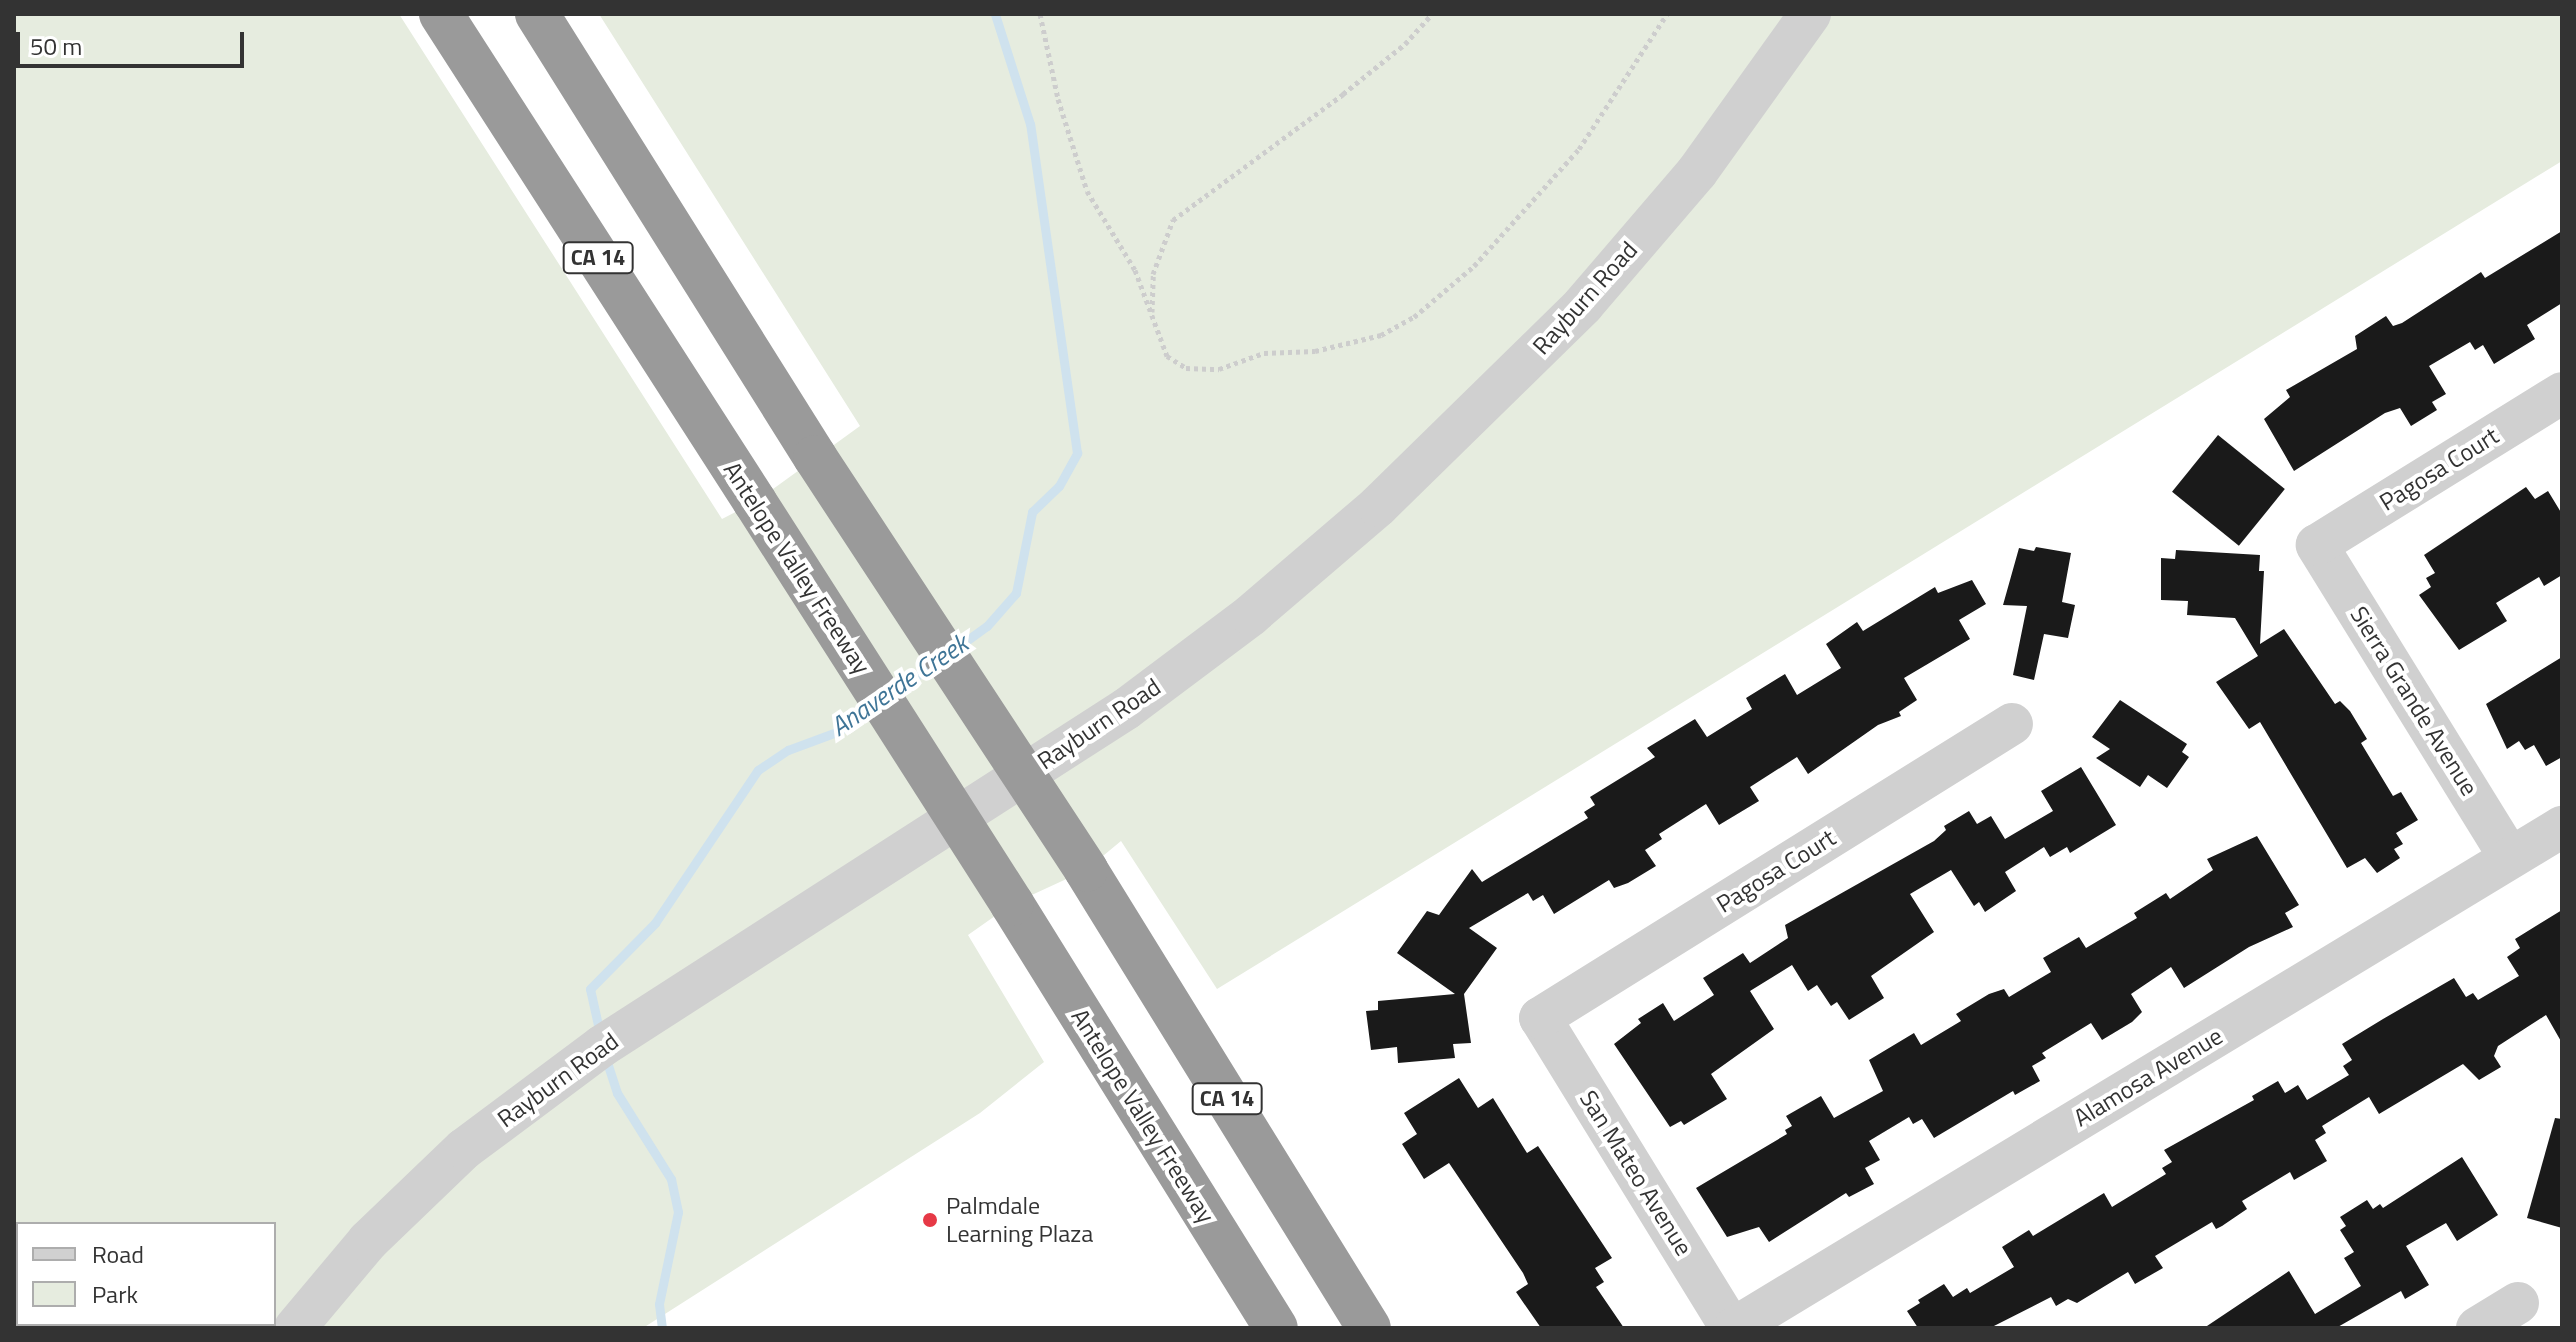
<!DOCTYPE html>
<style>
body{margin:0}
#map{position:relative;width:2576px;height:1342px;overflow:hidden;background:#fff;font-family:"Titillium Web",sans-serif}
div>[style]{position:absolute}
.green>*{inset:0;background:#e6ecdf}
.stream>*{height:9px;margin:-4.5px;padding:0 4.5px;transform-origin:4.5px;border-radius:4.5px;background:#cfe2ee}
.building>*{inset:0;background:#1a1a1a;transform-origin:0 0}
.path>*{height:5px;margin-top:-2.5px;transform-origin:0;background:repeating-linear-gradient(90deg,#cdcdcd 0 4px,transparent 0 8px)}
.minor>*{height:42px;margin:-21px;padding:0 21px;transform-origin:21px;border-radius:21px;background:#d0d0d0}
.highway>*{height:44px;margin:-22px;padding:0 22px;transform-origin:22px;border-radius:22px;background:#9a9a9a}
.highway-bridge>*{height:44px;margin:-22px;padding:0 22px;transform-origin:22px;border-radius:22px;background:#9a9a9a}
.dots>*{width:22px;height:22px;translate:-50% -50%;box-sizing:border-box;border:4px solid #fff;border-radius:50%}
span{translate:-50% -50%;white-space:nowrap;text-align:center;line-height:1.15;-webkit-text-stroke:8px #fff;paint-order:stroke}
.shield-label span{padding:2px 6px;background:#fff;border:2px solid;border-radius:6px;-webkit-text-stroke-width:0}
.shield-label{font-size:22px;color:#333;font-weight:700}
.street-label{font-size:24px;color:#333}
.poi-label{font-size:24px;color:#333}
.left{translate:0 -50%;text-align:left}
.water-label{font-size:26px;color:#3f7597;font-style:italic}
.frame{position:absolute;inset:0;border:16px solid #333;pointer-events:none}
.legend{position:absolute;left:16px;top:1222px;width:260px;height:104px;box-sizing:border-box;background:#fff;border:2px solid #adadad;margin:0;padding:10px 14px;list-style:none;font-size:24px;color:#333}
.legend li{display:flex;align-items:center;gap:16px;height:40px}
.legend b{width:40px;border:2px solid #adadad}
.scale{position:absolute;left:16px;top:32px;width:228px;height:36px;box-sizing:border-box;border:4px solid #333;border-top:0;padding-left:10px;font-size:24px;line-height:28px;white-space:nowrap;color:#333;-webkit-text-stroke:6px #fff;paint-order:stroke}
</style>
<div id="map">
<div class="green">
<div style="clip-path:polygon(evenodd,14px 14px,399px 14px,722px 519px,755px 502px,860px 426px,599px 14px,2562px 14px,2562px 161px,1217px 989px,1121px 841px,1086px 870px,1012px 904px,968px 935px,1044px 1062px,980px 1113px,643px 1328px,14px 1328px,14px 14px,18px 1224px,274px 1224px,274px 1324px,18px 1324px,18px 1224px)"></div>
</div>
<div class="stream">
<div style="left:955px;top:649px;width:39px;rotate:-36deg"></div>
<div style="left:987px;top:626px;width:44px;rotate:-48.7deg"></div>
<div style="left:1016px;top:593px;width:83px;rotate:-78.8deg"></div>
<div style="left:1032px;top:512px;width:37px;rotate:-44deg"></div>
<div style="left:1059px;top:486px;width:38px;rotate:-61deg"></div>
<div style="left:1077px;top:453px;width:332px;rotate:-98.1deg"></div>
<div style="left:1030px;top:124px;width:115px;rotate:-107.7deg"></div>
<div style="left:890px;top:695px;width:57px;rotate:-35.7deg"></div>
<div style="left:600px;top:1034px;width:46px;rotate:-102.5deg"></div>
<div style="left:590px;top:989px;width:93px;rotate:-45.4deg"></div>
<div style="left:655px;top:923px;width:184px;rotate:-56.1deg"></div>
<div style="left:758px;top:770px;width:36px;rotate:-34deg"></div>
<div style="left:788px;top:750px;width:54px;rotate:-20.4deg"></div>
<div style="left:839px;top:731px;width:39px;rotate:-36deg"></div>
<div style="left:605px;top:1056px;width:39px;rotate:72deg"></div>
<div style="left:617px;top:1093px;width:102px;rotate:57.9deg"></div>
<div style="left:671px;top:1179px;width:34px;rotate:78deg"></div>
<div style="left:678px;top:1212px;width:94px;rotate:101.7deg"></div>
<div style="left:659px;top:1304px;width:24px;rotate:83deg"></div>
</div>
<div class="building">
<div style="clip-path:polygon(2562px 231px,2562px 303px,2527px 325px,2535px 339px,2494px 364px,2483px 345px,2475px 350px,2470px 342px,2429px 366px,2446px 394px,2432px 402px,2437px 410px,2411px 426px,2400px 408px,2385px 413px,2294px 471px,2264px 419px,2290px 397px,2286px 390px,2357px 349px,2355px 336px,2386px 316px,2393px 326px,2402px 323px,2481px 272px,2485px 278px)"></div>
<div style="left:2218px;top:435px;width:86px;height:73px;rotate:39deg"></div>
<div style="clip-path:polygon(2526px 487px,2535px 499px,2548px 491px,2562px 514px,2562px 575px,2544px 586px,2539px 577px,2496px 603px,2507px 621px,2459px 650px,2419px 595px,2431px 587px,2426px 578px,2435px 573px,2424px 555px)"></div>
<div style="clip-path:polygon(2036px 547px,2071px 553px,2062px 602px,2075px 605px,2068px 638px,2044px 634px,2034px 680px,2013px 675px,2027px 606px,2003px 605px,2019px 548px,2034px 551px)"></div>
<div style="clip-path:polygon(2176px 550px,2260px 555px,2259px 571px,2264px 571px,2260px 644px,2284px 629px,2335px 704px,2340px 701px,2350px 711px,2367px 739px,2361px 743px,2393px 796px,2401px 792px,2418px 820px,2396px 833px,2403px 844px,2394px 849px,2400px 858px,2377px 873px,2365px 858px,2347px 868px,2260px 722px,2249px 729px,2216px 682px,2258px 656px,2235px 618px,2187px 615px,2188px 601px,2161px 600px,2161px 558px,2175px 559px)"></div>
<div style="clip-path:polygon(1972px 580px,1986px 604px,1959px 620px,1970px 639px,1904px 678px,1917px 700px,1899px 712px,1901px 716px,1878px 725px,1808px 774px,1797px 757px,1750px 787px,1759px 801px,1719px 825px,1706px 804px,1659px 834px,1662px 839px,1645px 850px,1656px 866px,1628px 883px,1614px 888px,1609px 880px,1554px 914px,1543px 895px,1533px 901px,1528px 893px,1469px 928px,1497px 948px,1464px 994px,1471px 1043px,1453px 1044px,1455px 1058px,1398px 1063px,1397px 1047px,1371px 1050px,1366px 1011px,1378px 1010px,1378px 1001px,1455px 994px,1397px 953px,1427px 911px,1439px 915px,1472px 869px,1482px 882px,1588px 818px,1584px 812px,1595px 805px,1590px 797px,1655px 757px,1647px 748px,1695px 719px,1707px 737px,1752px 709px,1746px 698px,1785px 674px,1797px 695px,1841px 668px,1826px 644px,1857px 622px,1863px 631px,1935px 587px,1938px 593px)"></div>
<div style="clip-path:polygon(2562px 657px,2562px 757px,2546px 766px,2534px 745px,2525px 750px,2519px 741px,2507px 749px,2486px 704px)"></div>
<div style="clip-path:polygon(2120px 700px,2187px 744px,2182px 752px,2189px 757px,2167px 788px,2148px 775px,2140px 787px,2096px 758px,2110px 749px,2092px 737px)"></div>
<div style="clip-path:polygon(2081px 767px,2116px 825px,2070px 853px,2067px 847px,2050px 857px,2044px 847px,2005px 872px,2016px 891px,1985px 912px,1979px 902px,1974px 906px,1951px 870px,1910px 894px,1934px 932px,1871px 976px,1884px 998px,1849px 1020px,1837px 1002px,1831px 1006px,1817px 985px,1808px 991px,1792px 965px,1750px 991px,1774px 1029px,1711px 1074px,1727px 1099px,1684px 1125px,1681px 1121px,1670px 1127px,1614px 1044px,1641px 1023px,1638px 1019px,1663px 1003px,1674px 1021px,1714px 995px,1703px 978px,1743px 953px,1750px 963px,1788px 938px,1785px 925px,1934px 841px,1946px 830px,1944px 826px,1969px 811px,1977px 824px,1991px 816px,2005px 839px,2053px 811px,2041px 791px)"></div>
<div style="clip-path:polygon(2257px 836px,2299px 905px,2285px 913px,2293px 927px,2249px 947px,2184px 988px,2171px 967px,2131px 994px,2142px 1012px,2132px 1022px,2102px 1040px,2091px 1023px,2042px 1053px,2046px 1058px,2032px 1066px,2040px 1081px,2015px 1095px,2013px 1091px,1934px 1138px,1922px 1119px,1913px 1124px,1909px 1117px,1869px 1141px,1880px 1160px,1865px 1168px,1874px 1184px,1849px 1197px,1846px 1193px,1769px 1242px,1759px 1227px,1727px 1237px,1696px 1188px,1787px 1134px,1785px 1130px,1792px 1126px,1786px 1116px,1821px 1096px,1834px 1118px,1883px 1091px,1869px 1060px,1914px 1033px,1921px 1045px,1961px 1021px,1956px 1014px,1989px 994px,2004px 989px,2009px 997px,2051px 972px,2043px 958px,2079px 937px,2086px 948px,2137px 918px,2134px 913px,2166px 893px,2170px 899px,2213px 870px,2207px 859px)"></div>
<div style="clip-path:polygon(2562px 910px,2562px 1043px,2546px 1015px,2498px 1046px,2494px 1056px,2501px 1067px,2479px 1080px,2463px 1064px,2379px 1114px,2369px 1097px,2322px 1126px,2326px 1133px,2315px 1140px,2327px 1161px,2294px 1180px,2290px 1172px,2242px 1201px,2247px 1209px,2222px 1226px,2216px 1229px,2212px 1222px,2155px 1256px,2163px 1268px,2135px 1284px,2128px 1272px,2077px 1303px,2068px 1299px,2056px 1306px,2051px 1297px,1990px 1328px,1918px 1328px,1907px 1311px,1920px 1303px,1918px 1300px,1944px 1284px,1953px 1297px,1967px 1288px,1970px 1293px,2014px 1267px,2002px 1247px,2029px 1230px,2033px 1236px,2104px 1193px,2112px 1207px,2166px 1174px,2162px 1168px,2172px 1162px,2164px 1150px,2254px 1100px,2252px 1096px,2278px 1081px,2285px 1093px,2298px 1085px,2307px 1100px,2349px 1075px,2343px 1066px,2352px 1060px,2342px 1044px,2383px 1019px,2454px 978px,2466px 997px,2473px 993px,2478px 1000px,2519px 976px,2507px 957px,2520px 948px,2515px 939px)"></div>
<div style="clip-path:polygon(1459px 1078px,1478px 1108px,1493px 1098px,1527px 1153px,1538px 1146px,1612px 1258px,1595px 1268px,1604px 1282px,1596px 1287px,1624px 1328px,1541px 1328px,1516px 1292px,1528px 1284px,1523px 1273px,1449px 1163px,1424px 1179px,1402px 1144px,1417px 1134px,1404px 1113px)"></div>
<div style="clip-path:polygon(2555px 1118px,2562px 1119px,2562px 1228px,2527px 1218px)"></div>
<div style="clip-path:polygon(2462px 1157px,2498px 1215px,2457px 1241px,2446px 1223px,2406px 1246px,2429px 1285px,2405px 1299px,2401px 1291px,2336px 1328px,2204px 1328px,2289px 1271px,2315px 1314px,2361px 1286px,2344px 1258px,2354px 1252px,2340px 1230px,2346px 1226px,2340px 1217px,2367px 1200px,2373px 1209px,2380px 1204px,2383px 1208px)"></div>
</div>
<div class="path">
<div style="left:1040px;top:14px;width:87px;rotate:78deg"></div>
<div style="left:1058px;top:99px;width:96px;rotate:72.5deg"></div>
<div style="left:1087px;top:191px;width:92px;rotate:58.7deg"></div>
<div style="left:1135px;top:270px;width:92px;rotate:69.6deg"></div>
<div style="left:1167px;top:356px;width:22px;rotate:32deg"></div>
<div style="left:1186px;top:368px;width:33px;rotate:2deg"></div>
<div style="left:1219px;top:369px;width:48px;rotate:-19.6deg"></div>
<div style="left:1264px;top:353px;width:51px;rotate:-2.2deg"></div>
<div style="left:1315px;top:351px;width:68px;rotate:-13.6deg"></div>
<div style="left:1381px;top:335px;width:38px;rotate:-29deg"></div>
<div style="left:1414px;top:317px;width:79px;rotate:-40.4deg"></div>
<div style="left:1474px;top:266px;width:157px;rotate:-48.1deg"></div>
<div style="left:1579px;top:149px;width:161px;rotate:-56.9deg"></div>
<div style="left:1152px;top:312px;width:38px;rotate:-88deg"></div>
<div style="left:1153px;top:274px;width:58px;rotate:-69.7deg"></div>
<div style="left:1173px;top:220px;width:212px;rotate:-36.5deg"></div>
<div style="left:1343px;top:94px;width:80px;rotate:-38.9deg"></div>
<div style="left:1405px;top:44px;width:40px;rotate:-48deg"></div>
</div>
<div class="minor">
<div style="left:2510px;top:858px;width:368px;rotate:-121.7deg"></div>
<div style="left:2317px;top:545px;width:288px;rotate:-31.8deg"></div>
<div style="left:295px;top:1328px;width:114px;rotate:-50deg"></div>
<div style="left:368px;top:1241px;width:133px;rotate:-43.8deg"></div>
<div style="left:464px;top:1149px;width:172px;rotate:-36.7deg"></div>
<div style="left:602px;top:1046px;width:623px;rotate:-32.75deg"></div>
<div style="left:1126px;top:709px;width:156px;rotate:-36.9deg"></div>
<div style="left:1251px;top:615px;width:167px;rotate:-40.6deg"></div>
<div style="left:1378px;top:506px;width:287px;rotate:-44.4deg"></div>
<div style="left:1583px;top:305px;width:175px;rotate:-49.4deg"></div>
<div style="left:1697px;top:172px;width:194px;rotate:-54.4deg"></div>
<div style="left:1731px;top:1328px;width:364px;rotate:-121.6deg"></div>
<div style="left:1540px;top:1018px;width:556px;rotate:-31.92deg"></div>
<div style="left:1734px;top:1328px;width:968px;rotate:-31.18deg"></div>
<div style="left:2477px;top:1328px;width:48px;rotate:-31.4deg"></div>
</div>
<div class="highway">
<div style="left:441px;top:14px;width:580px;rotate:57.24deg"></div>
<div style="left:537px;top:14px;width:523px;rotate:57.89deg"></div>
<div style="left:1086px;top:870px;width:538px;rotate:58.29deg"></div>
<div style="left:1012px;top:904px;width:499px;rotate:58.1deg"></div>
</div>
<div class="highway-bridge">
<div style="left:815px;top:457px;width:494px;rotate:56.7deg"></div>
<div style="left:755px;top:502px;width:477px;rotate:57.4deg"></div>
</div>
<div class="dots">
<div style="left:930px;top:1220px;background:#e63946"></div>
</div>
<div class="shield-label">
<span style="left:598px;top:258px">CA 14</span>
<span style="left:1227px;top:1099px">CA 14</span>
</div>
<div class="street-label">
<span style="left:1585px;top:298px;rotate:-48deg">Rayburn Road</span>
<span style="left:2439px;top:469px;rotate:-32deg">Pagosa Court</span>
<span style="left:797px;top:568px;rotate:57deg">Antelope Valley Freeway</span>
<span style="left:2414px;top:701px;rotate:58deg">Sierra Grande Avenue</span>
<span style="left:1099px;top:724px;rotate:-34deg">Rayburn Road</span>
<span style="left:1776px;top:871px;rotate:-32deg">Pagosa Court</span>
<span style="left:2148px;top:1077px;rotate:-31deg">Alamosa Avenue</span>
<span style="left:558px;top:1080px;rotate:-36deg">Rayburn Road</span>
<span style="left:1143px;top:1116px;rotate:58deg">Antelope Valley Freeway</span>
<span style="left:1636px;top:1173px;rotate:58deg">San Mateo Avenue</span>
</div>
<div class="poi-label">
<span class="left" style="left:946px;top:1220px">Palmdale<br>Learning Plaza</span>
</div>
<div class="water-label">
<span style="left:899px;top:685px;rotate:-34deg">Anaverde Creek</span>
</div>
<div class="frame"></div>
<ul class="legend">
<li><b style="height:10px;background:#d0d0d0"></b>Road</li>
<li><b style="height:22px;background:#e6ecdf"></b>Park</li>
</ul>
<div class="scale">50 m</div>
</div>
